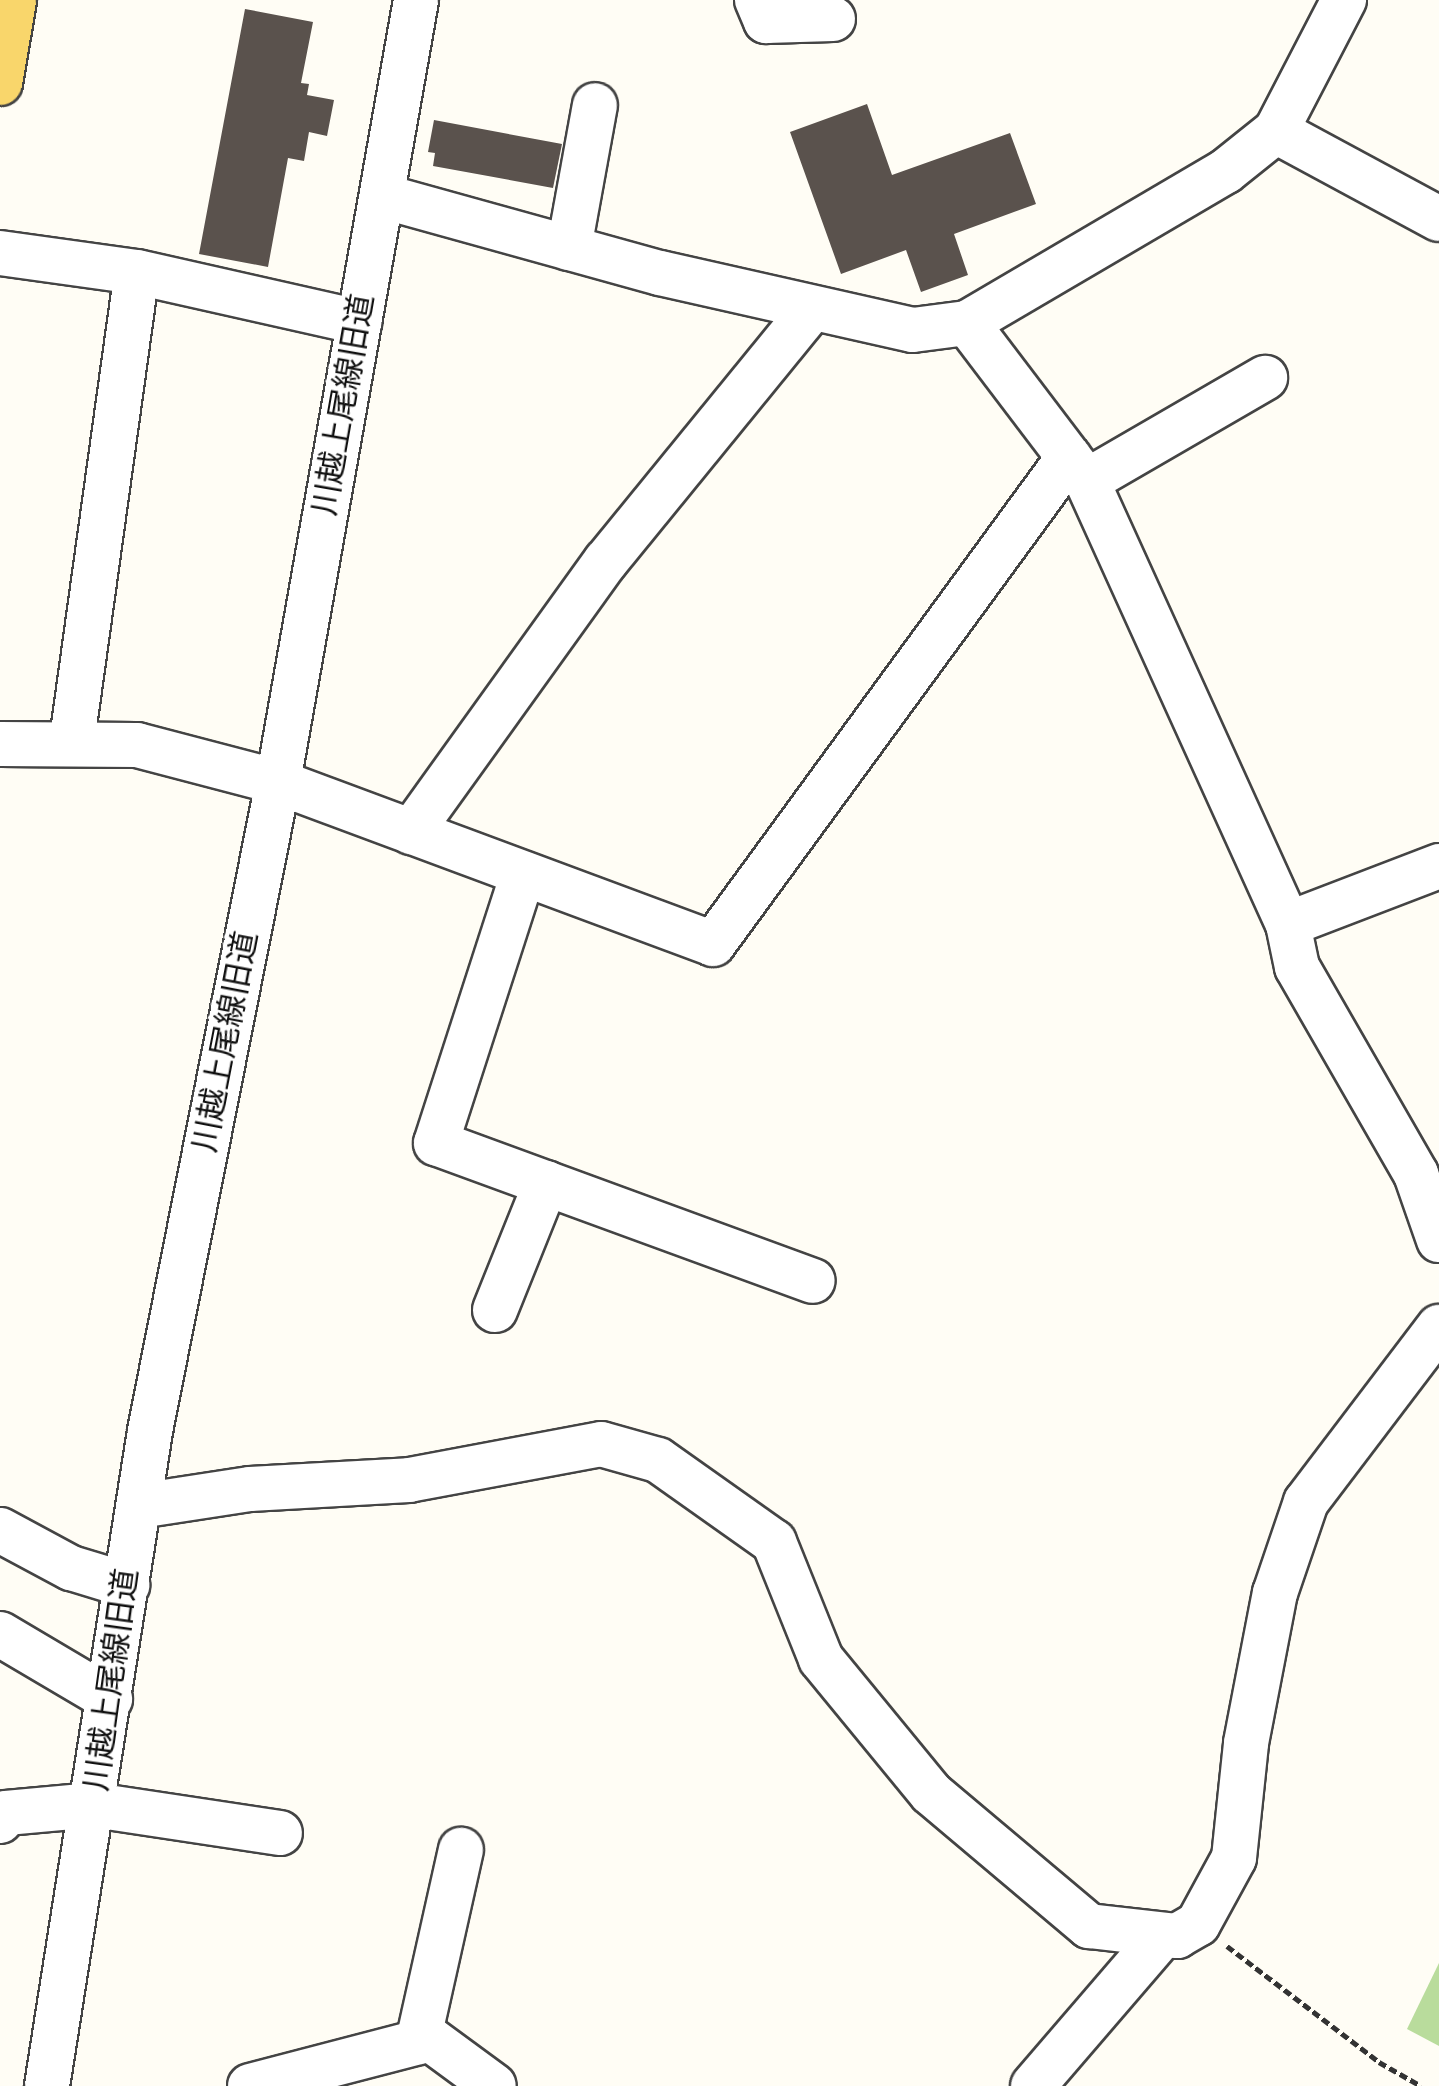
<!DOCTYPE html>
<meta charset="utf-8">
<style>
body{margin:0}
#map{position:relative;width:1439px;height:2086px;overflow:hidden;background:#fffdf5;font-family:Spectral,"Noto Sans JP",serif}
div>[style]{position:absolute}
.forest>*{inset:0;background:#b9dc9c}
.building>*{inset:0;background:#5a524d}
.path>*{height:5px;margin-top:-2.5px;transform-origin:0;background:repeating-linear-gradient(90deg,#333 0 8px,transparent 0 12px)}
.roads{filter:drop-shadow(2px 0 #444) drop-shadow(-2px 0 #444) drop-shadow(0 2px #444) drop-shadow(0 -2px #444)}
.minor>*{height:44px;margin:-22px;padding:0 22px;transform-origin:22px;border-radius:22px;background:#fff}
.major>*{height:44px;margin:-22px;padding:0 22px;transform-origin:22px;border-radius:22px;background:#f9d66b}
span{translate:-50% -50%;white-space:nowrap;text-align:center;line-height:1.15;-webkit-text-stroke:8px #fff;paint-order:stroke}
.street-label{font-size:32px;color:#111}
</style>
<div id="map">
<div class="forest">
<div style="clip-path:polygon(1439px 1963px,1439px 2046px,1407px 2029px)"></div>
</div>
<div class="building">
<div style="clip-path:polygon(245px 9px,313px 22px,301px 83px,309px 84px,307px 95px,334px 100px,327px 136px,309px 132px,304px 161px,288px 158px,268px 267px,199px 254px)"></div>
<div style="clip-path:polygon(867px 104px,892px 175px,1010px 133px,1036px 204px,954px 234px,968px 275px,921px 292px,906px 250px,841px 274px,790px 132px)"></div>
<div style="clip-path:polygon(434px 120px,562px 144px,553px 188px,433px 166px,435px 153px,428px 152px)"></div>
</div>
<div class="path">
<div style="left:1227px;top:1946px;width:191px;rotate:37.3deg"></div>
<div style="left:1379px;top:2062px;width:48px;rotate:29.7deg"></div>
</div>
<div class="roads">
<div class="minor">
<div style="left:757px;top:0;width:23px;rotate:67deg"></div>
<div style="left:766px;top:21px;width:67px;rotate:-1.7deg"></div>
<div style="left:1276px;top:131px;width:185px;rotate:28.4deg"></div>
<div style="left:382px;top:196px;width:288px;rotate:15.5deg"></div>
<div style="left:660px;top:273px;width:259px;rotate:12.7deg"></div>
<div style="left:913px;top:330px;width:54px;rotate:-7.4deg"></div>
<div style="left:967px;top:323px;width:300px;rotate:-30.4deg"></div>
<div style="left:1226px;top:171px;width:64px;rotate:-38.7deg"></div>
<div style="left:1276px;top:131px;width:148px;rotate:-62.6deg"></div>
<div style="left:569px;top:248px;width:145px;rotate:-79.7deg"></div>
<div style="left:0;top:253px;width:138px;rotate:7.9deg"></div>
<div style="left:137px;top:272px;width:228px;rotate:12.7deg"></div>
<div style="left:967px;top:323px;width:198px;rotate:52.8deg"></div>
<div style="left:1087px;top:481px;width:486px;rotate:65.6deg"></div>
<div style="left:1288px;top:924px;width:44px;rotate:78.2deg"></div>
<div style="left:1297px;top:967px;width:239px;rotate:60.1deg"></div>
<div style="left:1416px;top:1174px;width:70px;rotate:70.8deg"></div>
<div style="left:1087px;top:481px;width:206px;rotate:-30.1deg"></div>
<div style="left:72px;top:740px;width:472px;rotate:-82.1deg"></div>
<div style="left:0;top:744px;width:137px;rotate:0.4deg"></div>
<div style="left:137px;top:745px;width:146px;rotate:14.7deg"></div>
<div style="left:278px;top:782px;width:464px;rotate:20.4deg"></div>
<div style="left:713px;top:944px;width:603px;rotate:-53.83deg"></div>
<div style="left:411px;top:832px;width:334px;rotate:-54.3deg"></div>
<div style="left:606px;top:561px;width:326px;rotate:-50.8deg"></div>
<div style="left:523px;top:874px;width:283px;rotate:107.9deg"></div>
<div style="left:436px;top:1143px;width:401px;rotate:20.1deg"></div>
<div style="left:1288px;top:924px;width:162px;rotate:-21deg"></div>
<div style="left:495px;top:1310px;width:137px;rotate:-68.1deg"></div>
<div style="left:139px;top:1506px;width:112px;rotate:-8.7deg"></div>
<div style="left:250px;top:1489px;width:159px;rotate:-3.2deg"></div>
<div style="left:409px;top:1480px;width:195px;rotate:-10.6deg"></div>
<div style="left:601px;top:1444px;width:59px;rotate:15.7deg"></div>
<div style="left:658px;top:1460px;width:142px;rotate:35.3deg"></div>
<div style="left:774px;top:1542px;width:126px;rotate:68.1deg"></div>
<div style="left:821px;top:1659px;width:173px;rotate:50.6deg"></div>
<div style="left:931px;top:1793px;width:207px;rotate:40.1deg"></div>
<div style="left:1089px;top:1926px;width:89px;rotate:6.5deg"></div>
<div style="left:1177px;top:1936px;width:24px;rotate:-30deg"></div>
<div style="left:1198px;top:1924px;width:75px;rotate:-61.4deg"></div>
<div style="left:1234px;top:1858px;width:116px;rotate:-84deg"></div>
<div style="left:1246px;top:1743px;width:153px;rotate:-79.1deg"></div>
<div style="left:1275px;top:1593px;width:96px;rotate:-71.2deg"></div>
<div style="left:1306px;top:1502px;width:220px;rotate:-52.8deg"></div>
<div style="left:0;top:1530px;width:81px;rotate:28.2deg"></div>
<div style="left:71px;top:1568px;width:59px;rotate:16.9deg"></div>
<div style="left:0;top:1634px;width:128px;rotate:30.6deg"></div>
<div style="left:0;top:1821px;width:10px;rotate:-53deg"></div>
<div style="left:6px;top:1813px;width:88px;rotate:-5.2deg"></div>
<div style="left:94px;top:1805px;width:188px;rotate:8.6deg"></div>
<div style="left:418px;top:2042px;width:197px;rotate:-77.4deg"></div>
<div style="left:47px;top:2086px;width:663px;rotate:-81.06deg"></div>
<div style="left:150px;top:1431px;width:662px;rotate:-78.84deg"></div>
<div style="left:278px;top:782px;width:794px;rotate:-79.99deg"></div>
<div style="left:250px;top:2086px;width:186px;rotate:-14.6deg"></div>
<div style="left:430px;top:2039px;width:79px;rotate:36.3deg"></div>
<div style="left:1033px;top:2086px;width:198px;rotate:-49.3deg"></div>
</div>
<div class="major">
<div style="left:0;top:83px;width:84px;rotate:-80.4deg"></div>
</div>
</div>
<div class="street-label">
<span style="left:345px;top:405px;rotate:-80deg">川越上尾線旧道</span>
<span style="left:227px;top:1042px;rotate:-79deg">川越上尾線旧道</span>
<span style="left:113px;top:1680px;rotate:-82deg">川越上尾線旧道</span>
</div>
</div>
